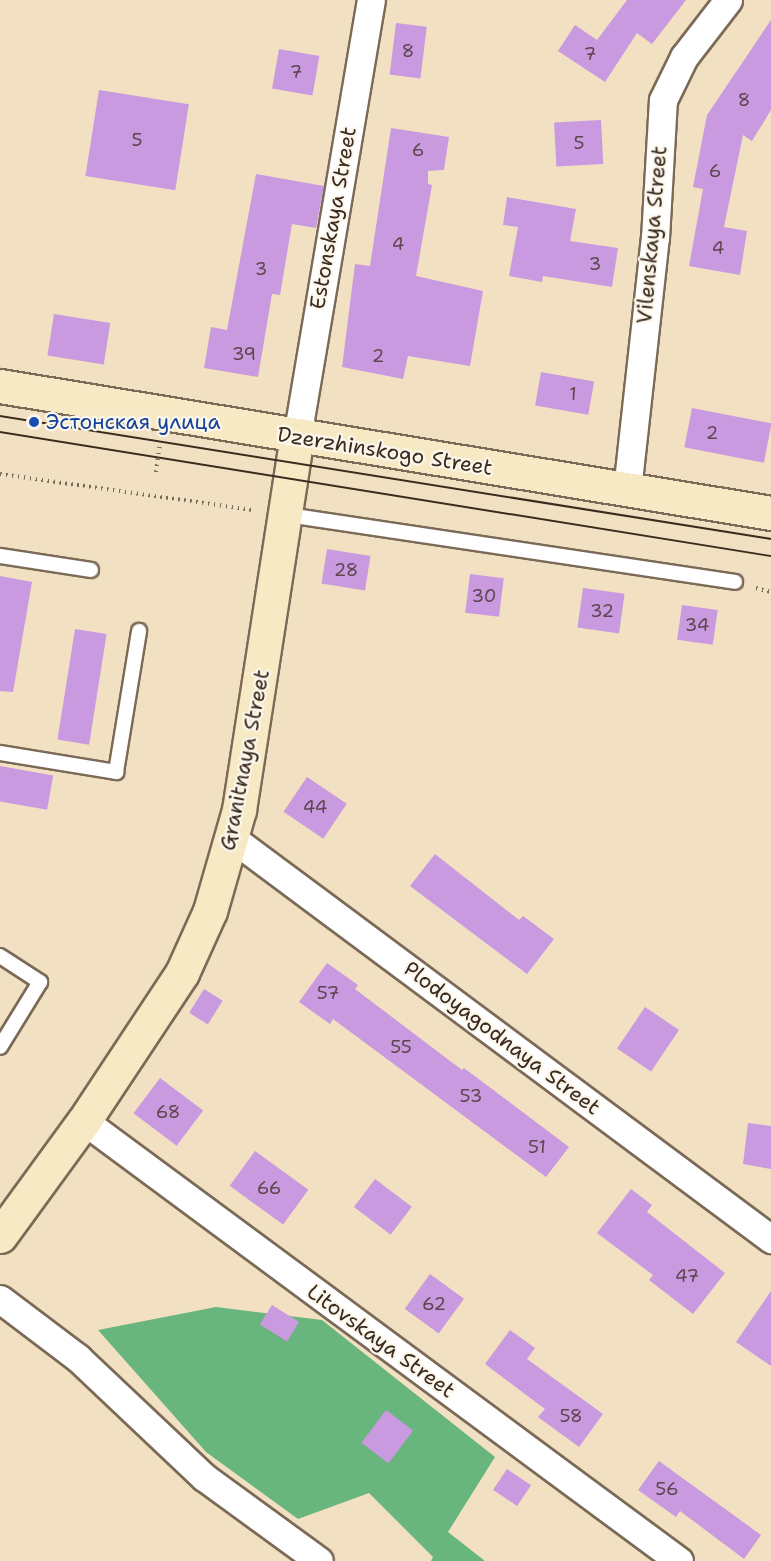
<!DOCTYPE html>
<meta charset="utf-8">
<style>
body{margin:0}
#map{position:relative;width:771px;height:1561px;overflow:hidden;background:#f2e0c2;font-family:"Shantell Sans",sans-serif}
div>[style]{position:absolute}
.forest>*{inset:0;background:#68b57e}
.building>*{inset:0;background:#c99adf;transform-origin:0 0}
.path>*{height:4px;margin-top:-2px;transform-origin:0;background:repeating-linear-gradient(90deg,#7b6a57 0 1.5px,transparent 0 6px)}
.roads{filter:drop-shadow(2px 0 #7b6a57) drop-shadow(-2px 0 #7b6a57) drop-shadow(0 2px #7b6a57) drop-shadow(0 -2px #7b6a57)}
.lane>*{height:14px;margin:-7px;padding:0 7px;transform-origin:7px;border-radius:7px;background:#fff}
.street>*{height:27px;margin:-13.5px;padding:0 13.5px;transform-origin:13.5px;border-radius:13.5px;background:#fff}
.secondary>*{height:33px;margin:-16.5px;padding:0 16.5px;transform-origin:16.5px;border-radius:16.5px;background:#f6e9c3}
.tram>*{height:1.5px;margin:-0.75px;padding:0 0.75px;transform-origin:0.75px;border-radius:0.75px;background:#3b2a1e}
.dots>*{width:16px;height:16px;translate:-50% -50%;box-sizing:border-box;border:3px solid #fbf7ec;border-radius:50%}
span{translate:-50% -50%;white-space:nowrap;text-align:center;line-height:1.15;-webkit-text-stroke:4.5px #fbf7ec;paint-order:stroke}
.number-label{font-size:18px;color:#5e464e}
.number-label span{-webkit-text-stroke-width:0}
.street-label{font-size:21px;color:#3b2a1e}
.transit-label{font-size:21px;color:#164399}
.left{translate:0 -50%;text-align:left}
</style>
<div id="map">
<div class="forest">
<div style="clip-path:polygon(216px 1307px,322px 1320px,495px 1457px,448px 1532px,485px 1561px,431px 1561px,433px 1557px,369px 1493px,298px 1519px,206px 1452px,98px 1330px)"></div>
</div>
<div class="building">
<div style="clip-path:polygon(627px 0,686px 0,652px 44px,637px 33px,605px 82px,558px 51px,575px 25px,597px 40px)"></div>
<div style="clip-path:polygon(771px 20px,771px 110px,752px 141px,743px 135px,724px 227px,747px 231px,740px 275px,689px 266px,703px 189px,693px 187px,707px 115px)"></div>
<div style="left:396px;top:23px;width:31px;height:52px;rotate:7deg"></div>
<div style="left:279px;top:49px;width:41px;height:40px;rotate:10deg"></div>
<div style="left:99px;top:90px;width:91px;height:87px;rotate:9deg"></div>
<div style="left:601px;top:120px;width:44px;height:47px;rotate:87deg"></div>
<div style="clip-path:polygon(391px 128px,449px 137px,444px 170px,428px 171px,428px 184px,432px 185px,416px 276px,483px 291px,470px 366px,408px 356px,403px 379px,342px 367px,355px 264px,370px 266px)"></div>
<div style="clip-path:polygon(256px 174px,324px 186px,316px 228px,292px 224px,280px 295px,272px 294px,258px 377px,204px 368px,211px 327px,227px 330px)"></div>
<div style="clip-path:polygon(507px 197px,576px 209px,570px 241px,618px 248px,612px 287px,543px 276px,542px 282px,509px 276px,518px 227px,503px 225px)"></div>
<div style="left:54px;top:314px;width:57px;height:42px;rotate:9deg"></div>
<div style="left:541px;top:372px;width:54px;height:34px;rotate:10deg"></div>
<div style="left:692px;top:408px;width:81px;height:40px;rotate:11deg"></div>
<div style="left:327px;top:549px;width:44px;height:35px;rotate:9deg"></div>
<div style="left:470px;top:574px;width:34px;height:39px;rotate:7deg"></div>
<div style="clip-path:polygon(0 576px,32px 582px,13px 692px,0 691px)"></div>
<div style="left:583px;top:588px;width:42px;height:40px;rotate:8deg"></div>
<div style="left:682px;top:605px;width:36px;height:35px;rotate:8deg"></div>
<div style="left:75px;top:629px;width:32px;height:112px;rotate:9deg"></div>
<div style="left:0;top:766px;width:54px;height:35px;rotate:10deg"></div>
<div style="left:307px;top:777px;width:48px;height:42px;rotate:34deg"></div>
<div style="clip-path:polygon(435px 854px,519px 920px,523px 916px,554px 939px,527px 974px,410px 886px)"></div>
<div style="clip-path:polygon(327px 963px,358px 985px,355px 989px,462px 1070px,464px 1068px,569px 1147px,546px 1177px,333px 1019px,330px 1024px,299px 1002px)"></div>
<div style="left:204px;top:989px;width:22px;height:28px;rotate:32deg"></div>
<div style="left:645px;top:1007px;width:41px;height:50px;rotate:34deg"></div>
<div style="left:160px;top:1078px;width:54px;height:44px;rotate:37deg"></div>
<div style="clip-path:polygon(748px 1123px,771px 1126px,771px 1169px,743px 1164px)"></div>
<div style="left:255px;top:1151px;width:66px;height:43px;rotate:36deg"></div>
<div style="left:375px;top:1179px;width:46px;height:35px;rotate:37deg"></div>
<div style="clip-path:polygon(631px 1189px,652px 1205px,647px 1212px,725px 1273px,693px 1314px,649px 1280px,653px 1275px,597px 1233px)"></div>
<div style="left:430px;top:1274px;width:42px;height:43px;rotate:36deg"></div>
<div style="clip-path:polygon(771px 1291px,771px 1366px,736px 1342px)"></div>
<div style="left:272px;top:1305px;width:32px;height:23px;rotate:32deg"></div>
<div style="clip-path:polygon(510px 1330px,535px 1348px,527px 1359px,603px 1414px,579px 1447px,538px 1417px,545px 1409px,485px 1364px)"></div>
<div style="left:386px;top:1410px;width:34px;height:41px;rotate:37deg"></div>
<div style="clip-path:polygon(659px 1461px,761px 1535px,744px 1559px,680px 1511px,676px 1517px,638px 1490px)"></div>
<div style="left:507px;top:1469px;width:29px;height:25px;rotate:34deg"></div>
</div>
<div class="path">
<div style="left:156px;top:472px;width:27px;rotate:-82deg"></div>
<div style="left:0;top:474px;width:257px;rotate:8.1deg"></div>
<div style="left:756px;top:588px;width:16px;rotate:15deg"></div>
</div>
<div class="roads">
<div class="lane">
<div style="left:288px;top:515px;width:452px;rotate:8.5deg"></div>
<div style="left:0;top:556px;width:92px;rotate:8.7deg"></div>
<div style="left:0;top:753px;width:118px;rotate:9.3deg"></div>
<div style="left:116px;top:772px;width:143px;rotate:-80.7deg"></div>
<div style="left:0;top:956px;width:48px;rotate:33deg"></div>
<div style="left:40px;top:982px;width:76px;rotate:121.6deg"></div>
</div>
<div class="street">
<div style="left:297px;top:437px;width:443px;rotate:-80.4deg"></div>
<div style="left:627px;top:490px;width:254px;rotate:-83.7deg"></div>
<div style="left:655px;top:238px;width:138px;rotate:-86.7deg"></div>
<div style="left:663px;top:100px;width:48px;rotate:-64deg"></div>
<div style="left:684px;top:57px;width:72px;rotate:-52.3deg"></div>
<div style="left:232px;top:838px;width:672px;rotate:36.65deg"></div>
<div style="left:84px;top:1121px;width:740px;rotate:36.48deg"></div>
<div style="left:0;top:1299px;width:98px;rotate:37.1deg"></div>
<div style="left:78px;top:1358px;width:173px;rotate:43.4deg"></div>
<div style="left:204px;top:1477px;width:142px;rotate:36.1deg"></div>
</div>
<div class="secondary">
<div style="left:0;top:386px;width:781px;rotate:9.35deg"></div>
<div style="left:0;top:1236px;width:142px;rotate:-53.9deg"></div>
<div style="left:84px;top:1121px;width:178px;rotate:-56.5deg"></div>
<div style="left:182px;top:973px;width:68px;rotate:-65.7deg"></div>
<div style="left:210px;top:911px;width:105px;rotate:-74deg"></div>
<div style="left:239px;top:810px;width:377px;rotate:-81.2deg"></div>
</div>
</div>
<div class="tram">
<div style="left:0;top:416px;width:781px;rotate:9.06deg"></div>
<div style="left:0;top:432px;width:781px;rotate:9.14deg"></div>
</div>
<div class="dots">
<div style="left:34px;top:422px;background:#1a4fb4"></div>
</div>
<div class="number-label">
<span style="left:408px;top:51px">8</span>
<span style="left:590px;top:54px">7</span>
<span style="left:296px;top:72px">7</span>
<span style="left:744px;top:100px">8</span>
<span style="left:137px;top:140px">5</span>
<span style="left:579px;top:143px">5</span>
<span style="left:418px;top:150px">6</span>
<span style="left:715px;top:171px">6</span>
<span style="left:398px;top:244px">4</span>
<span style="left:718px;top:248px">4</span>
<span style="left:595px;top:264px">3</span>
<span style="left:261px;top:269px">3</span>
<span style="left:244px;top:354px">39</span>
<span style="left:378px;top:356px">2</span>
<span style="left:573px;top:394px">1</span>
<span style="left:712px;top:433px">2</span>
<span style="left:346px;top:570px">28</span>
<span style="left:484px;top:596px">30</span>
<span style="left:602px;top:611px">32</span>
<span style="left:697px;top:625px">34</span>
<span style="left:315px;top:807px">44</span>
<span style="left:328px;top:993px">57</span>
<span style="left:401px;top:1047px">55</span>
<span style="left:471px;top:1096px">53</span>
<span style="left:168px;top:1112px">68</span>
<span style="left:537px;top:1147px">51</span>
<span style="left:269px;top:1188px">66</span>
<span style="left:687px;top:1276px">47</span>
<span style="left:434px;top:1304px">62</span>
<span style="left:571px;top:1416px">58</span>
<span style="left:667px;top:1489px">56</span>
</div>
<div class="street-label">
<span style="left:333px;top:218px;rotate:-80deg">Estonskaya Street</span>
<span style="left:652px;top:235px;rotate:-85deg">Vilenskaya Street</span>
<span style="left:385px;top:451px;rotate:9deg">Dzerzhinskogo Street</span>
<span style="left:245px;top:760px;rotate:-79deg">Granitnaya Street</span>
<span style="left:502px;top:1038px;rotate:37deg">Plodoyagodnaya Street</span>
<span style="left:381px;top:1341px;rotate:36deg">Litovskaya Street</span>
</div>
<div class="transit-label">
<span class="left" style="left:46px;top:422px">Эстонская улица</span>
</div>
</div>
